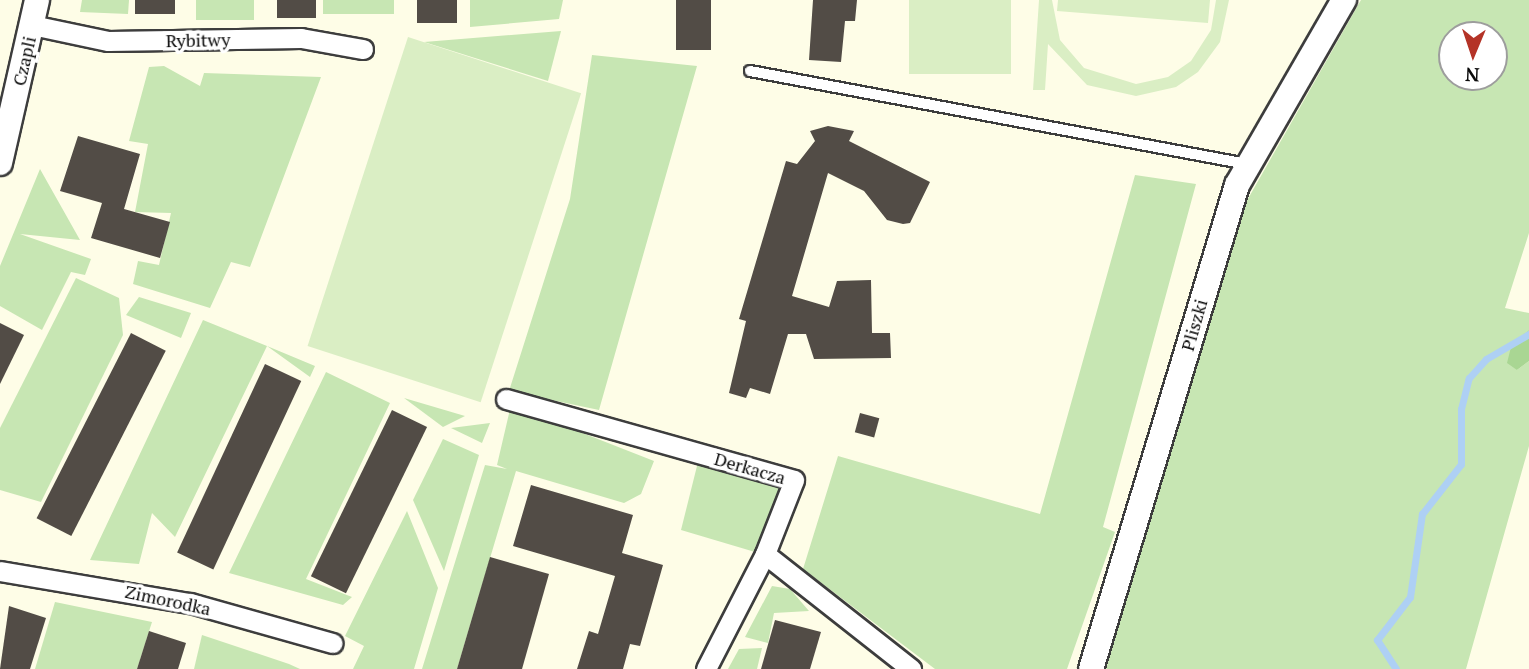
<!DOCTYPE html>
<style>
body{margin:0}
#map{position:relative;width:1529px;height:669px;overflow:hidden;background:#fefde7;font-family:"PT Serif",serif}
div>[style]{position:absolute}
.green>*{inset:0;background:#c7e6b3;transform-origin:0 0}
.forest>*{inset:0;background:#a9d693}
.pitch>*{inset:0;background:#daeec4;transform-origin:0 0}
.stream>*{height:7px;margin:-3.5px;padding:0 3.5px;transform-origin:3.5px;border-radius:3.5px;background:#aed0f4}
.building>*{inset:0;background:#524c46;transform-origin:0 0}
.roads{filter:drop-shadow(2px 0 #3d3d3d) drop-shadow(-2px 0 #3d3d3d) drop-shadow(0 2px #3d3d3d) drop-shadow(0 -2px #3d3d3d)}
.service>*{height:10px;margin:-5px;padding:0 5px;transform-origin:5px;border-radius:5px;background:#fff}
.minor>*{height:19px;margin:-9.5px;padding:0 9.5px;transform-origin:9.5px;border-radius:9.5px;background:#fff}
.tertiary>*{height:24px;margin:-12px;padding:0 12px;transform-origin:12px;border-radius:12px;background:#fff}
span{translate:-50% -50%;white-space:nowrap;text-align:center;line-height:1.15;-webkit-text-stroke:7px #fff;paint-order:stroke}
.street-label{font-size:18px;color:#0a0a0a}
.north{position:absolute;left:1438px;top:21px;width:70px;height:70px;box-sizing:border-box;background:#fff;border:2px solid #9d9d9d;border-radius:50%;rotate:182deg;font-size:19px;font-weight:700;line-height:28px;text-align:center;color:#0a0a0a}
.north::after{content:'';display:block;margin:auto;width:24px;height:32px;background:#b43327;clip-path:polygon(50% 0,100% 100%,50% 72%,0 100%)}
</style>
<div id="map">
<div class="green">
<div style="clip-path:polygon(82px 0,129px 0,128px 14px,80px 12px)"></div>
<div style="left:196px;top:0;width:58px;height:20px"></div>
<div style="left:323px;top:0;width:71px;height:14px"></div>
<div style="clip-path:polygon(470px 0,563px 0,559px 19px,470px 27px)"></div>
<div style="clip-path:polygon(evenodd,1361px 0,1529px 0,1529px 233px,1505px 308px,1529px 313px,1529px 330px,1512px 343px,1517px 370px,1529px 361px,1529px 446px,1466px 669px,1106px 669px,1241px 211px,1361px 0,1452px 35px,1494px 35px,1494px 77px,1452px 77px,1452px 35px)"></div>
<div style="clip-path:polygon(561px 31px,548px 81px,424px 42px)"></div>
<div style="clip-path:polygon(592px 55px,697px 66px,599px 410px,509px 391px,570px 199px)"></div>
<div style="clip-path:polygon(164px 66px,200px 86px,204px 73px,321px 77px,250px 267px,231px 262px,210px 308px,133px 284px,138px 261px,159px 265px,171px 213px,135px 212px,148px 144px,129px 141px,149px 67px)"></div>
<div style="clip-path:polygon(40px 169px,80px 240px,20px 234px,91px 259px,85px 275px,71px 272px,42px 330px,0 306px,0 266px)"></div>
<div style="clip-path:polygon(1135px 175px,1196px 184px,1103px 527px,1115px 532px,1067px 669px,935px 669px,803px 569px,838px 456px,1040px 514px)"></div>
<div style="clip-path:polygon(76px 278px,119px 298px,123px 335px,41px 502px,0 490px,0 428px)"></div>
<div style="clip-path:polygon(139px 297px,191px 313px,181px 338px,126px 315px)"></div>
<div style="clip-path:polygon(203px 320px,267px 346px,315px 366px,310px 377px,267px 346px,175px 537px,152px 513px,139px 564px,90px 560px)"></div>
<div style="clip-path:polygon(326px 372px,390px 403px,306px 579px,352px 597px,343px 605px,229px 573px)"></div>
<div style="clip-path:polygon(404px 398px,465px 416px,443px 427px)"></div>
<div style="clip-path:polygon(511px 405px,654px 461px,641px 494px,624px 503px,516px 471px,457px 669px,422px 669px,485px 465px,507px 469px,497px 465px)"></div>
<div style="clip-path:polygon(490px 423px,482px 443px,451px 428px)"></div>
<div style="clip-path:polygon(443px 439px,479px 455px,444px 571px,413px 500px)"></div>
<div style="clip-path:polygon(700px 454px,790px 489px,755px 552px,681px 530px)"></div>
<div style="clip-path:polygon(407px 511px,438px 588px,414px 669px,353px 669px,364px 646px,345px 636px)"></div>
<div style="clip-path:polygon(772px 586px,790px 589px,809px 611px,774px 613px,768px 643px,745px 637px)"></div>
<div style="clip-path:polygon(55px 602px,152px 622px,137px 669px,35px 669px)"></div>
<div style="clip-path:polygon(202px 635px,289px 664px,300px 669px,194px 669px)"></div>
<div style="clip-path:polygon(762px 648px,757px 669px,728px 669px,739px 649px)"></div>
</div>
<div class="forest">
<div style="clip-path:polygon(1529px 330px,1529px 361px,1517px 370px,1507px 363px,1512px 343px)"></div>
</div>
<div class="pitch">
<div style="left:909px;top:0;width:102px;height:74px"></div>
<div style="clip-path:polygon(1039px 0,1052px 0,1060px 40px,1084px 68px,1136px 84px,1168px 77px,1191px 61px,1211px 30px,1216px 0,1229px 0,1220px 42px,1198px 72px,1176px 87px,1136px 96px,1087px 85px,1048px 44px,1045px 90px,1033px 90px)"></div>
<div style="clip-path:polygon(1058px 0,1210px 0,1208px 23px,1057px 11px)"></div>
<div style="left:408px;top:37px;width:182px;height:325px;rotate:18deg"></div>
</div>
<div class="stream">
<div style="left:1396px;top:669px;width:35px;rotate:-123deg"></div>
<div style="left:1377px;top:640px;width:54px;rotate:-52.5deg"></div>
<div style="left:1410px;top:597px;width:84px;rotate:-81.8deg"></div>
<div style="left:1422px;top:514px;width:63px;rotate:-52deg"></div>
<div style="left:1461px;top:464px;width:55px;rotate:-90deg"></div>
<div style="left:1461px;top:409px;width:32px;rotate:-76deg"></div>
<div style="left:1469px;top:378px;width:25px;rotate:-48deg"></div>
<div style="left:1486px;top:359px;width:50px;rotate:-30.2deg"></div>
</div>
<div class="building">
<div style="left:135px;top:0;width:40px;height:14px"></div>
<div style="left:277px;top:0;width:39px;height:18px"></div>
<div style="left:417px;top:0;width:40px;height:23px"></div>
<div style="left:676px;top:0;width:35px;height:50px"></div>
<div style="clip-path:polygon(813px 0,857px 0,855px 21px,845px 21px,841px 62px,809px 60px)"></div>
<div style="clip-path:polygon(828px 126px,854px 131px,849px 141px,930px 182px,910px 223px,903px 224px,887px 220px,864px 191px,828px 173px,792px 296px,829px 307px,837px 281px,871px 280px,872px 333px,890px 333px,891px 358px,814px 359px,806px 334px,788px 334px,770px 394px,750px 388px,746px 398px,729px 393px,746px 321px,739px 319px,786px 161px,797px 164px,815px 141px,810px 131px)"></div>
<div style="clip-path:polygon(78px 136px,140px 154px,124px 209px,170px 222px,160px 258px,91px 238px,102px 203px,60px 191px)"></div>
<div style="clip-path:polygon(0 323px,24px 335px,0 384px)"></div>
<div style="left:131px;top:333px;width:39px;height:208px;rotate:27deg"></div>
<div style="left:265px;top:364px;width:40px;height:208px;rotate:25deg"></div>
<div style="left:392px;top:410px;width:39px;height:185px;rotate:26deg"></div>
<div style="left:860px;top:413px;width:20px;height:20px;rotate:15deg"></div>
<div style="clip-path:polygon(531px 485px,633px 515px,622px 553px,663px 565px,640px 646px,630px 644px,623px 669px,577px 669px,589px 631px,598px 634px,615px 576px,513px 546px)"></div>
<div style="clip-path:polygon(490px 557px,549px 574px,522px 669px,457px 669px)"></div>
<div style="clip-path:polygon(9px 606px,46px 618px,30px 669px,0 669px)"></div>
<div style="clip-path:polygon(775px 620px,821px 632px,810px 669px,761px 669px)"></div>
<div style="clip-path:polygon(149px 631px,186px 643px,178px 669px,137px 669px)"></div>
</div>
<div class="roads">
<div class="service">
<div style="left:750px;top:71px;width:506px;rotate:10.6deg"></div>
</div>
<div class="minor">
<div style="left:32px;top:25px;width:78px;rotate:11.9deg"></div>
<div style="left:108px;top:41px;width:193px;rotate:-0.9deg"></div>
<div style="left:301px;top:38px;width:63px;rotate:10.1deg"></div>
<div style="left:506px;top:399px;width:299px;rotate:15.7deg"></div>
<div style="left:794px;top:480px;width:79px;rotate:111.4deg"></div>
<div style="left:765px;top:554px;width:129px;rotate:117.2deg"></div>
<div style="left:765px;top:554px;width:186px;rotate:38.2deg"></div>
<div style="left:0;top:571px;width:193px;rotate:9.6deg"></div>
<div style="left:190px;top:603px;width:148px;rotate:15.7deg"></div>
</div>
<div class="tertiary">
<div style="left:0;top:163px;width:167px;rotate:-77.2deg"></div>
<div style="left:1091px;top:669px;width:506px;rotate:-73.21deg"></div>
<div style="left:1237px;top:185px;width:214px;rotate:-60deg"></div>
</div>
</div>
<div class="street-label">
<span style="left:198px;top:40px;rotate:-1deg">Rybitwy</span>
<span style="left:24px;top:61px;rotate:-77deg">Czapli</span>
<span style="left:1194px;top:325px;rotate:-74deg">Pliszki</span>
<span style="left:750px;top:468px;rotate:16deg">Derkacza</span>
<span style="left:168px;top:600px;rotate:12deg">Zimorodka</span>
</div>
<div class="north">N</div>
</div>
